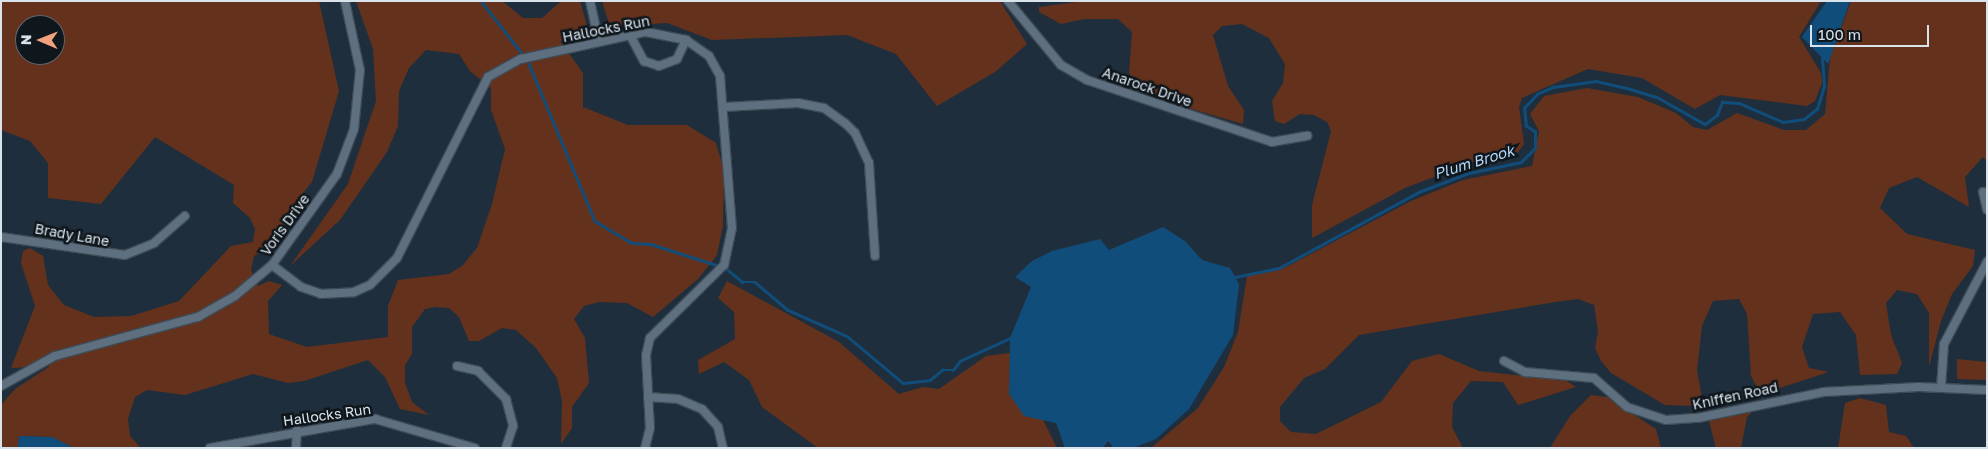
<!DOCTYPE html>
<style>
body{margin:0}
#map{position:relative;width:1988px;height:449px;overflow:hidden;background:#1f2e3c;font-family:"Golos Text",sans-serif}
div>[style]{position:absolute}
.green>*{inset:0;background:#64321c}
.water>*{inset:0;background:#114d7b}
.stream>*{height:2.5px;margin:-1.25px;padding:0 1.25px;transform-origin:1.25px;border-radius:1.25px;background:#114d7b}
.roads{filter:drop-shadow(1px 0 #3e4b57) drop-shadow(-1px 0 #3e4b57) drop-shadow(0 1px #3e4b57) drop-shadow(0 -1px #3e4b57)}
.minor>*{height:8px;margin:-4px;padding:0 4px;transform-origin:4px;border-radius:4px;background:#5e6f7f}
span{translate:-50% -50%;white-space:nowrap;text-align:center;line-height:1.15;-webkit-text-stroke:5px #0f161c;paint-order:stroke}
.street-label{font-size:14px;color:#d9e3ec}
.water-label{font-size:15px;color:#b4d8f9;font-style:italic}
.frame{position:absolute;inset:0;border:2px solid #d9e3ec;pointer-events:none}
.north{position:absolute;left:15px;top:15px;width:50px;height:50px;box-sizing:border-box;background:#0f161c;border:1px solid #60686f;border-radius:50%;rotate:271deg;font-size:14px;font-weight:700;line-height:20px;text-align:center;color:#d9e3ec}
.north::after{content:'';display:block;margin:auto;width:18px;height:22px;background:#f2a17e;clip-path:polygon(50% 0,100% 100%,50% 72%,0 100%)}
.scale{position:absolute;left:1810px;top:25px;width:119px;height:22px;box-sizing:border-box;border:2px solid #d9e3ec;border-top:0;padding-left:6px;font-size:15px;line-height:18px;white-space:nowrap;color:#d9e3ec;-webkit-text-stroke:4px #0f161c;paint-order:stroke}
</style>
<div id="map">
<div class="green">
<div style="clip-path:polygon(evenodd,1px 1px,319px 1px,339px 91px,312px 182px,297px 200px,279px 241px,254px 256px,251px 270px,258px 286px,269px 281px,282px 285px,268px 301px,269px 334px,307px 347px,388px 337px,388px 306px,398px 280px,449px 274px,462px 266px,477px 248px,492px 204px,505px 149px,491px 110px,491px 88px,470px 71px,459px 54px,426px 50px,409px 68px,399px 91px,398px 126px,387px 152px,340px 220px,290px 266px,348px 184px,376px 101px,373px 49px,356px 1px,502px 1px,523px 18px,542px 18px,561px 1px,580px 1px,587px 26px,583px 36px,560px 41px,583px 73px,583px 107px,628px 125px,687px 125px,716px 143px,724px 170px,723px 225px,717px 255px,698px 279px,653px 317px,627px 303px,599px 302px,584px 306px,574px 319px,585px 338px,589px 383px,572px 407px,572px 428px,561px 444px,562px 401px,557px 378px,536px 348px,516px 330px,502px 328px,479px 341px,469px 341px,459px 317px,449px 308px,435px 307px,425px 309px,412px 327px,412px 354px,405px 365px,405px 383px,412px 402px,429px 415px,400px 409px,385px 377px,368px 360px,304px 381px,288px 383px,253px 374px,185px 395px,147px 390px,135px 397px,128px 419px,130px 436px,141px 448px,74px 448px,52px 437px,19px 436px,18px 448px,1px 448px,1px 405px,15px 389px,50px 366px,11px 368px,35px 306px,21px 263px,23px 251px,30px 248px,43px 256px,48px 285px,64px 305px,94px 317px,131px 316px,179px 301px,231px 246px,253px 242px,255px 229px,250px 218px,233px 203px,234px 185px,155px 137px,101px 204px,48px 198px,48px 163px,30px 141px,1px 130px,1px 1px,25px 25px,55px 25px,55px 55px,25px 55px,25px 25px)"></div>
<div style="clip-path:polygon(602px 1px,1000px 1px,1027px 44px,995px 72px,937px 106px,896px 54px,847px 35px,712px 40px,667px 23px,610px 27px)"></div>
<div style="clip-path:polygon(1084px 1px,1821px 1px,1799px 37px,1821px 73px,1822px 83px,1815px 101px,1807px 106px,1720px 95px,1695px 109px,1642px 78px,1588px 69px,1522px 98px,1519px 107px,1524px 144px,1518px 152px,1476px 161px,1405px 188px,1312px 238px,1312px 205px,1331px 131px,1327px 122px,1314px 115px,1300px 114px,1284px 124px,1275px 121px,1272px 101px,1283px 83px,1285px 64px,1269px 38px,1242px 24px,1222px 26px,1213px 35px,1228px 86px,1244px 110px,1243px 124px,1147px 96px,1135px 87px,1129px 73px,1132px 32px,1118px 19px,1084px 19px,1061px 24px,1039px 12px,1039px 7px)"></div>
<div style="clip-path:polygon(1851px 1px,1987px 1px,1987px 161px,1983px 157px,1965px 177px,1969px 207px,1917px 177px,1889px 188px,1880px 208px,1907px 234px,1975px 250px,1973px 266px,1952px 294px,1941px 321px,1929px 367px,1929px 313px,1917px 294px,1897px 290px,1886px 303px,1891px 335px,1902px 363px,1897px 374px,1860px 375px,1856px 335px,1840px 312px,1813px 314px,1802px 347px,1809px 368px,1829px 372px,1761px 394px,1751px 376px,1747px 314px,1739px 299px,1713px 301px,1702px 326px,1697px 370px,1702px 398px,1697px 406px,1665px 405px,1611px 373px,1601px 361px,1595px 348px,1598px 331px,1594px 305px,1578px 299px,1555px 302px,1359px 335px,1325px 369px,1304px 378px,1280px 407px,1280px 421px,1291px 432px,1316px 434px,1381px 402px,1412px 361px,1439px 354px,1479px 371px,1567px 381px,1576px 387px,1518px 405px,1503px 382px,1471px 381px,1453px 403px,1452px 427px,1463px 448px,1151px 448px,1198px 408px,1224px 367px,1238px 332px,1247px 276px,1286px 267px,1411px 201px,1463px 180px,1532px 166px,1539px 131px,1530px 114px,1544px 96px,1587px 88px,1638px 97px,1676px 113px,1693px 127px,1707px 130px,1737px 113px,1784px 130px,1806px 130px,1825px 114px,1830px 58px)"></div>
<div style="clip-path:polygon(727px 281px,839px 342px,899px 394px,923px 387px,939px 389px,986px 356px,1010px 353px,1057px 448px,818px 448px,762px 407px,749px 380px,724px 362px,699px 374px,698px 360px,735px 339px,734px 312px,718px 298px)"></div>
<div style="clip-path:polygon(1957px 359px,1987px 362px,1987px 380px,1957px 379px)"></div>
<div style="clip-path:polygon(1591px 395px,1607px 397px,1656px 429px,1661px 448px,1550px 448px,1570px 416px)"></div>
<div style="clip-path:polygon(1860px 398px,1886px 405px,1889px 432px,1906px 436px,1914px 448px,1838px 448px,1845px 403px)"></div>
<div style="clip-path:polygon(1752px 412px,1747px 417px,1741px 448px,1716px 448px,1709px 421px)"></div>
</div>
<div class="water">
<div style="clip-path:polygon(1827px 1px,1850px 1px,1828px 64px,1802px 37px)"></div>
<div style="clip-path:polygon(1163px 227px,1185px 241px,1202px 260px,1230px 268px,1239px 284px,1233px 335px,1189px 409px,1156px 439px,1133px 448px,1114px 448px,1108px 441px,1103px 448px,1065px 448px,1056px 423px,1024px 416px,1009px 394px,1010px 338px,1031px 287px,1015px 277px,1032px 261px,1052px 251px,1100px 239px,1109px 250px)"></div>
<div style="clip-path:polygon(19px 436px,52px 437px,74px 448px,18px 448px)"></div>
</div>
<div class="stream">
<div style="left:481px;top:1px;width:65px;rotate:51.9deg"></div>
<div style="left:529px;top:64px;width:170px;rotate:67.2deg"></div>
<div style="left:595px;top:221px;width:43px;rotate:30.7deg"></div>
<div style="left:632px;top:243px;width:19px;rotate:3deg"></div>
<div style="left:651px;top:244px;width:68px;rotate:17.9deg"></div>
<div style="left:728px;top:270px;width:19px;rotate:39deg"></div>
<div style="left:743px;top:282px;width:12px"></div>
<div style="left:755px;top:282px;width:43px;rotate:40.3deg"></div>
<div style="left:788px;top:310px;width:64px;rotate:23.8deg"></div>
<div style="left:847px;top:336px;width:73px;rotate:40deg"></div>
<div style="left:903px;top:383px;width:27px;rotate:-6deg"></div>
<div style="left:930px;top:380px;width:16px;rotate:-40deg"></div>
<div style="left:942px;top:370px;width:11px"></div>
<div style="left:953px;top:370px;width:11px;rotate:-52deg"></div>
<div style="left:960px;top:361px;width:55px;rotate:-24.7deg"></div>
<div style="left:1235px;top:277px;width:45px;rotate:-11.6deg"></div>
<div style="left:1279px;top:268px;width:162px;rotate:-28.5deg"></div>
<div style="left:1421px;top:191px;width:51px;rotate:-20.6deg"></div>
<div style="left:1469px;top:173px;width:53px;rotate:-11.9deg"></div>
<div style="left:1521px;top:162px;width:20px;rotate:-45deg"></div>
<div style="left:1535px;top:148px;width:16px;rotate:-90deg"></div>
<div style="left:1535px;top:132px;width:11px;rotate:-146deg"></div>
<div style="left:1526px;top:126px;width:18px;rotate:-96deg"></div>
<div style="left:1524px;top:108px;width:19px;rotate:-47deg"></div>
<div style="left:1537px;top:94px;width:17px;rotate:-24deg"></div>
<div style="left:1553px;top:87px;width:43px;rotate:-7.9deg"></div>
<div style="left:1596px;top:81px;width:32px;rotate:13deg"></div>
<div style="left:1627px;top:88px;width:31px;rotate:17deg"></div>
<div style="left:1657px;top:97px;width:55px;rotate:29.4deg"></div>
<div style="left:1705px;top:124px;width:15px;rotate:-37deg"></div>
<div style="left:1717px;top:115px;width:14px;rotate:-69deg"></div>
<div style="left:1722px;top:102px;width:17px;rotate:3deg"></div>
<div style="left:1739px;top:103px;width:48px;rotate:23.4deg"></div>
<div style="left:1783px;top:122px;width:21px;rotate:-8deg"></div>
<div style="left:1804px;top:119px;width:16px;rotate:-38deg"></div>
<div style="left:1817px;top:109px;width:24px;rotate:-73deg"></div>
<div style="left:1824px;top:86px;width:29px;rotate:-94deg"></div>
</div>
<div class="roads">
<div class="minor">
<div style="left:590px;top:1px;width:42px;rotate:77.6deg"></div>
<div style="left:1008px;top:1px;width:83px;rotate:50.4deg"></div>
<div style="left:1061px;top:65px;width:30px;rotate:30deg"></div>
<div style="left:1087px;top:80px;width:195px;rotate:18.5deg"></div>
<div style="left:1272px;top:142px;width:36px;rotate:-10deg"></div>
<div style="left:630px;top:35px;width:30px;rotate:62deg"></div>
<div style="left:644px;top:61px;width:16px;rotate:18deg"></div>
<div style="left:659px;top:66px;width:19px;rotate:-21deg"></div>
<div style="left:677px;top:59px;width:21px;rotate:-65deg"></div>
<div style="left:724px;top:107px;width:74px;rotate:-3.1deg"></div>
<div style="left:798px;top:103px;width:26px;rotate:11deg"></div>
<div style="left:824px;top:108px;width:26px;rotate:36deg"></div>
<div style="left:845px;top:123px;width:14px;rotate:45deg"></div>
<div style="left:855px;top:133px;width:33px;rotate:65deg"></div>
<div style="left:869px;top:163px;width:93px;rotate:86.3deg"></div>
<div style="left:1983px;top:192px;width:18px;rotate:77deg"></div>
<div style="left:1px;top:237px;width:125px;rotate:8.3deg"></div>
<div style="left:125px;top:255px;width:31px;rotate:-22deg"></div>
<div style="left:154px;top:243px;width:41px;rotate:-41.1deg"></div>
<div style="left:272px;top:265px;width:36px;rotate:37deg"></div>
<div style="left:301px;top:287px;width:21px;rotate:19deg"></div>
<div style="left:321px;top:294px;width:33px;rotate:-3deg"></div>
<div style="left:354px;top:292px;width:17px;rotate:-24deg"></div>
<div style="left:370px;top:285px;width:38px;rotate:-45deg"></div>
<div style="left:397px;top:258px;width:203px;rotate:-63.3deg"></div>
<div style="left:488px;top:77px;width:38px;rotate:-29deg"></div>
<div style="left:521px;top:59px;width:128px;rotate:-12.2deg"></div>
<div style="left:646px;top:32px;width:41px;rotate:11.3deg"></div>
<div style="left:686px;top:40px;width:28px;rotate:35deg"></div>
<div style="left:709px;top:56px;width:23px;rotate:61deg"></div>
<div style="left:720px;top:76px;width:152px;rotate:85.5deg"></div>
<div style="left:732px;top:228px;width:38px;rotate:102deg"></div>
<div style="left:724px;top:265px;width:104px;rotate:135.4deg"></div>
<div style="left:650px;top:338px;width:17px;rotate:103deg"></div>
<div style="left:646px;top:355px;width:73px;rotate:86.9deg"></div>
<div style="left:650px;top:428px;width:21px;rotate:104deg"></div>
<div style="left:1504px;top:361px;width:24px;rotate:28deg"></div>
<div style="left:1525px;top:372px;width:69px;rotate:5deg"></div>
<div style="left:1594px;top:378px;width:44px;rotate:41.3deg"></div>
<div style="left:1627px;top:407px;width:41px;rotate:18.4deg"></div>
<div style="left:1666px;top:420px;width:32px;rotate:-4deg"></div>
<div style="left:1698px;top:418px;width:128px;rotate:-11.7deg"></div>
<div style="left:1823px;top:392px;width:96px;rotate:-3deg"></div>
<div style="left:1919px;top:387px;width:68px;rotate:2.5deg"></div>
<div style="left:457px;top:366px;width:22px;rotate:13deg"></div>
<div style="left:478px;top:371px;width:40px;rotate:45deg"></div>
<div style="left:506px;top:399px;width:28px;rotate:75deg"></div>
<div style="left:513px;top:426px;width:23px;rotate:108deg"></div>
<div style="left:1px;top:386px;width:62px;rotate:-29.1deg"></div>
<div style="left:55px;top:356px;width:148px;rotate:-15.3deg"></div>
<div style="left:198px;top:317px;width:43px;rotate:-29.6deg"></div>
<div style="left:235px;top:296px;width:48px;rotate:-40deg"></div>
<div style="left:272px;top:265px;width:112px;rotate:-54.5deg"></div>
<div style="left:337px;top:174px;width:48px;rotate:-69.3deg"></div>
<div style="left:354px;top:129px;width:59px;rotate:-84.2deg"></div>
<div style="left:360px;top:70px;width:71px;rotate:-102.3deg"></div>
<div style="left:1941px;top:388px;width:44px;rotate:-86.1deg"></div>
<div style="left:1944px;top:344px;width:93px;rotate:-62.3deg"></div>
<div style="left:648px;top:397px;width:30px;rotate:4deg"></div>
<div style="left:678px;top:399px;width:26px;rotate:23deg"></div>
<div style="left:702px;top:409px;width:24px;rotate:48deg"></div>
<div style="left:718px;top:427px;width:22px;rotate:77deg"></div>
<div style="left:210px;top:448px;width:168px;rotate:-10deg"></div>
<div style="left:375px;top:419px;width:104px;rotate:16.2deg"></div>
<div style="left:296px;top:448px;width:18px;rotate:-87deg"></div>
</div>
</div>
<div class="street-label">
<span style="left:606px;top:29px;rotate:-11deg">Hallocks Run</span>
<span style="left:1147px;top:87px;rotate:19deg">Anarock Drive</span>
<span style="left:285px;top:225px;rotate:-54deg">Voris Drive</span>
<span style="left:72px;top:235px;rotate:10deg">Brady Lane</span>
<span style="left:1735px;top:396px;rotate:-12deg">Kniffen Road</span>
<span style="left:327px;top:415px;rotate:-8deg">Hallocks Run</span>
</div>
<div class="water-label">
<span style="left:1474px;top:162px;rotate:-17deg">Plum Brook</span>
</div>
<div class="frame"></div>
<div class="north">N</div>
<div class="scale">100 m</div>
</div>
